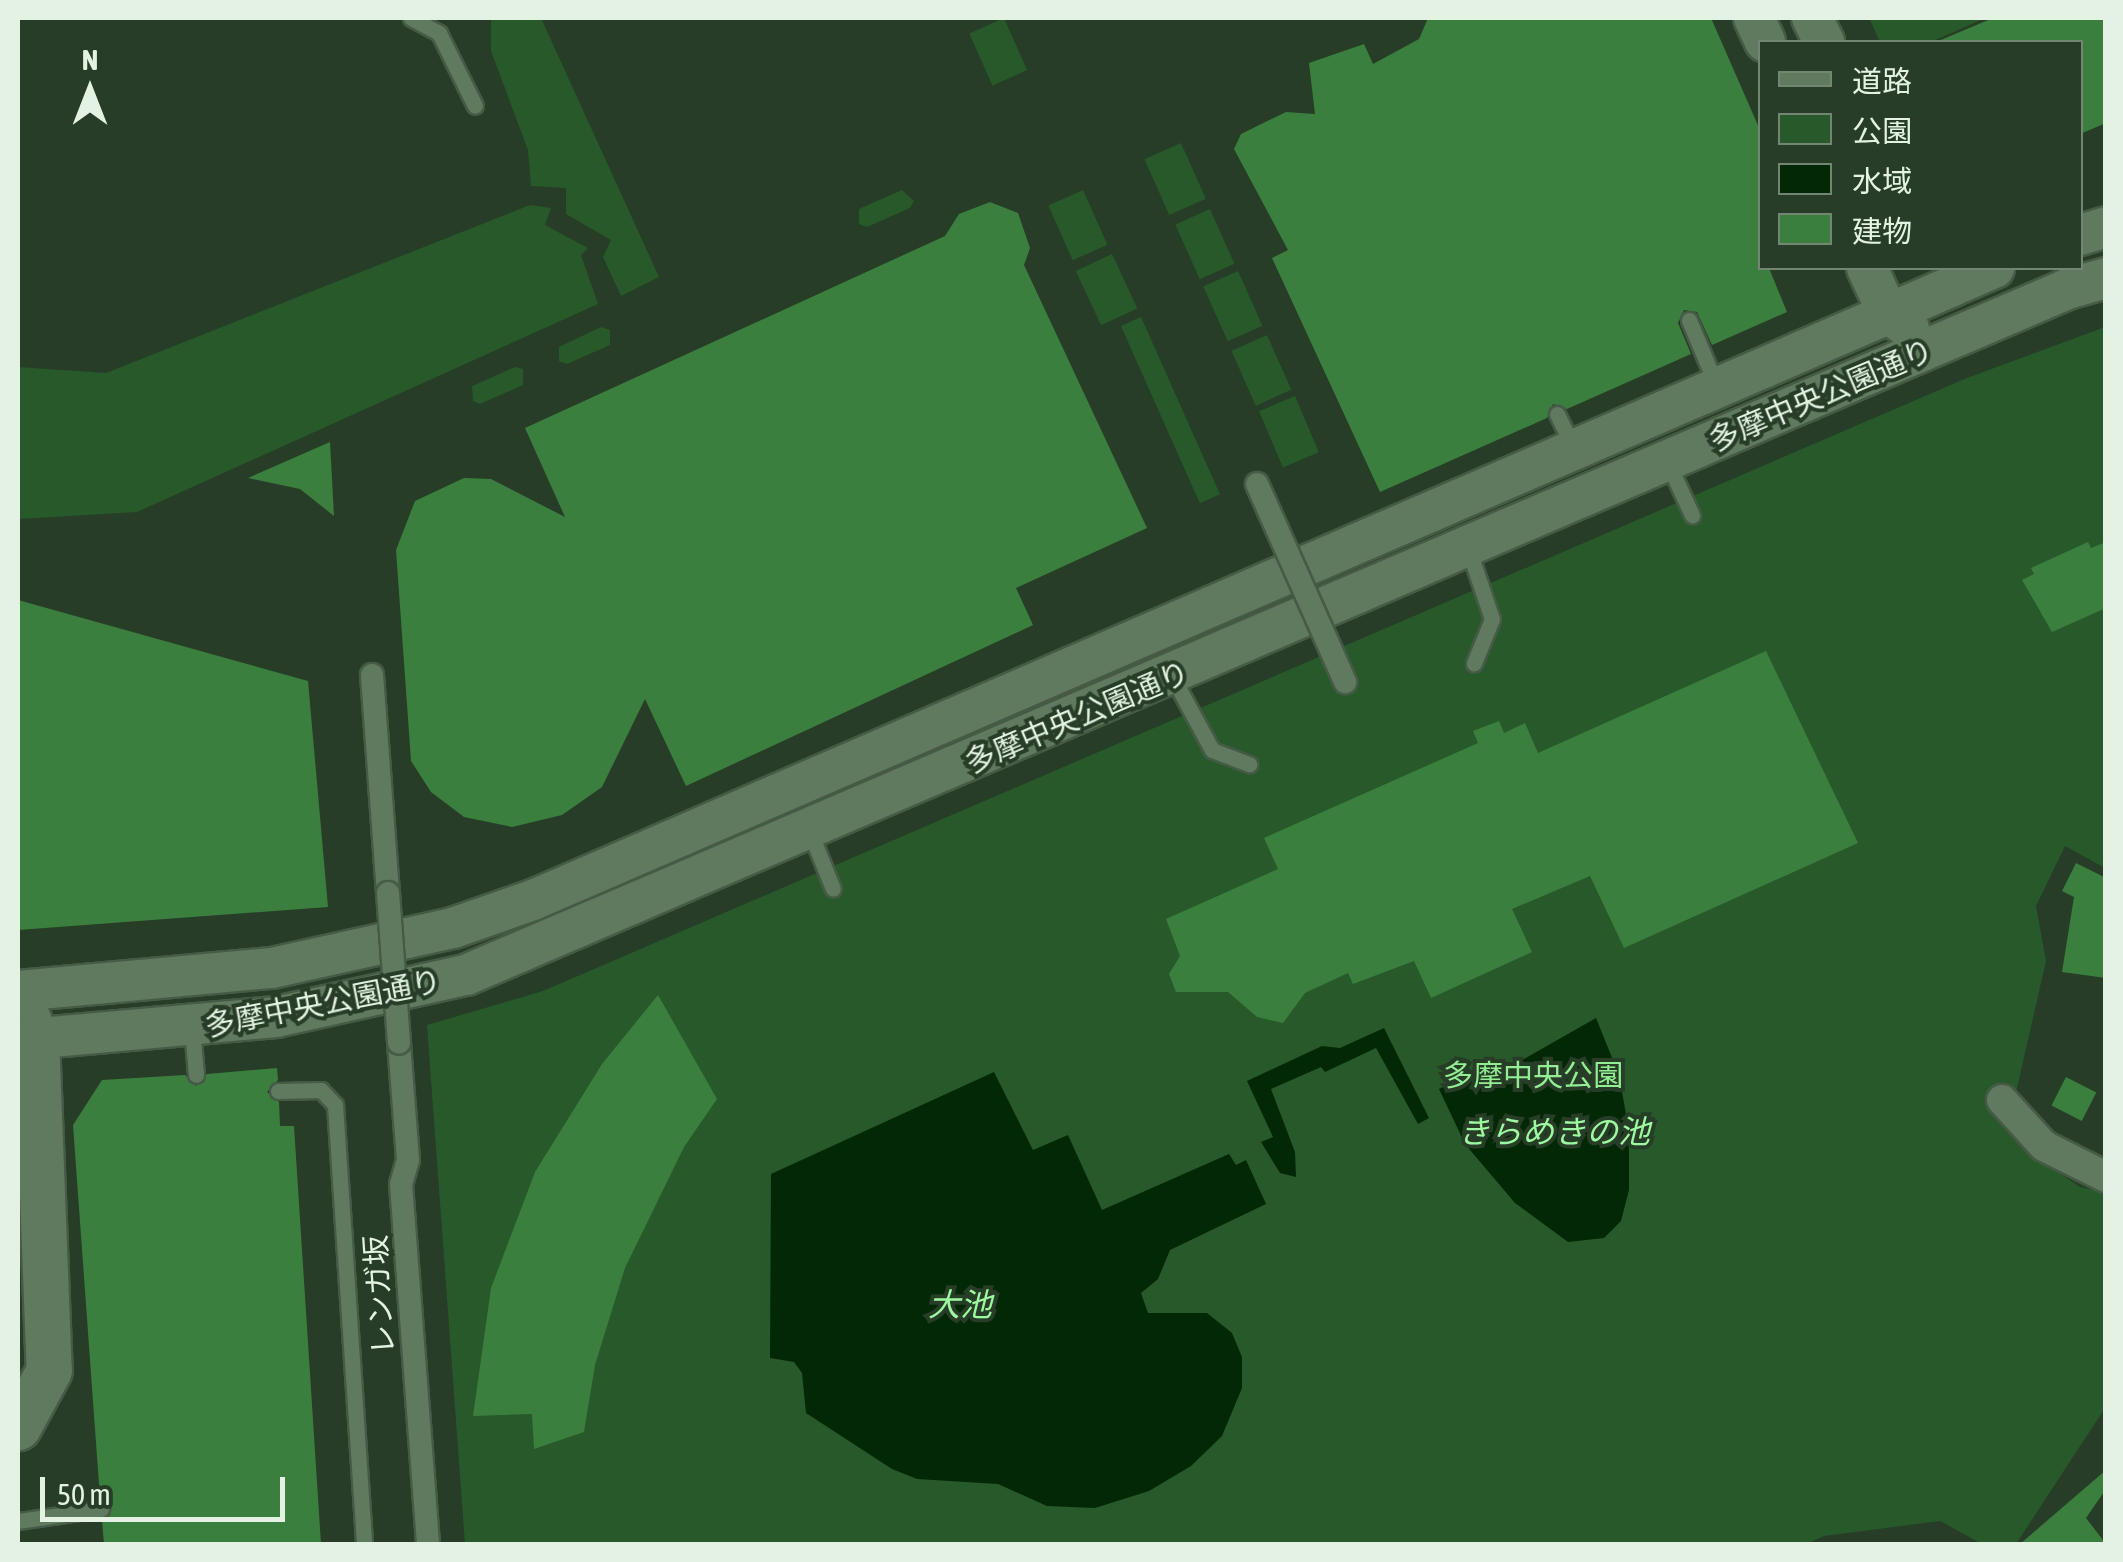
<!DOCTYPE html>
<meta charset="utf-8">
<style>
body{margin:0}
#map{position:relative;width:2123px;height:1562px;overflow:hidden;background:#273d27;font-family:"Asap Condensed","Noto Sans JP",sans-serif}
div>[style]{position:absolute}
.green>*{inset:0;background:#27592a;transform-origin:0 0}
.water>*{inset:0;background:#032806}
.building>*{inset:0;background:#3b7f3e;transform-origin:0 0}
.roads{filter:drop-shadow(2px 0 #465a46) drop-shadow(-2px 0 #465a46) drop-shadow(0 2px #465a46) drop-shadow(0 -2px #465a46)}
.service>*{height:15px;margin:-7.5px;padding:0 7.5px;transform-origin:7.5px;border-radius:7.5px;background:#607a60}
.pedestrian>*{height:22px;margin:-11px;padding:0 11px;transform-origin:11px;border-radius:11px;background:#607a60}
.minor>*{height:30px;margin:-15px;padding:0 15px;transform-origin:15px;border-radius:15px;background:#607a60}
.tertiary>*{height:40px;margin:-20px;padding:0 20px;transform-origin:20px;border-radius:20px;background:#607a60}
.secondary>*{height:45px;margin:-22.5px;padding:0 22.5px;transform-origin:22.5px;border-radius:22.5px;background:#607a60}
.bridges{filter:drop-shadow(2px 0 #465a46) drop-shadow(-2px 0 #465a46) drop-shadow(0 2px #465a46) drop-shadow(0 -2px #465a46)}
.pedestrian-bridge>*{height:22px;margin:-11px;padding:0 11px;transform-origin:11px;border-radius:11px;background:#607a60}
span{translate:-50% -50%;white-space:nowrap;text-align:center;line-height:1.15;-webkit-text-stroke:8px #273d27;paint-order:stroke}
.street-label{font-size:30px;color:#e4f2e4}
.park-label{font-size:30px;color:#92ed93}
.water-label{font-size:32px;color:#9df99f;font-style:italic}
.frame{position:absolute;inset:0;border:20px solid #e4f2e4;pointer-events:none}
.legend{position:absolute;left:1758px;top:40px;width:325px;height:230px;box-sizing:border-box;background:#273d27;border:2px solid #738573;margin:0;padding:12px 18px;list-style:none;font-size:30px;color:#e4f2e4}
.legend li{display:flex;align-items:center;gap:20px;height:50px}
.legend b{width:50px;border:2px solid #738573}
.north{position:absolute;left:40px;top:40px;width:100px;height:100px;-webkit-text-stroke:8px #273d27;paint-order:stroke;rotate:0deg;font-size:28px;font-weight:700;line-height:40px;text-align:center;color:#e4f2e4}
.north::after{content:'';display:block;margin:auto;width:35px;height:45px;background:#e4f2e4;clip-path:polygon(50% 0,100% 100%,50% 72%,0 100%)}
.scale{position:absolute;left:40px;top:1477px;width:245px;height:45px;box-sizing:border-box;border:5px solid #e4f2e4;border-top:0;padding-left:12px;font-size:30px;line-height:35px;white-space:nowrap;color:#e4f2e4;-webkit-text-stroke:8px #273d27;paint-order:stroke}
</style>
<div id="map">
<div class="green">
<div style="clip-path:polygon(491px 18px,541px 18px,659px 277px,621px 296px,603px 257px,611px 240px,566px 214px,566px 188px,531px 186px,528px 150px,491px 51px)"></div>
<div style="left:1004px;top:18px;width:57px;height:38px;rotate:66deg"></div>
<div style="clip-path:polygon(1869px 18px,1980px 18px,1981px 20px,1931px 42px,1880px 42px)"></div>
<div style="left:1181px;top:143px;width:61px;height:40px;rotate:66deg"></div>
<div style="clip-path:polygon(902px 190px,914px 201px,910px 208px,867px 227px,859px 224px,859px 209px)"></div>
<div style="left:1083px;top:190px;width:60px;height:38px;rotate:66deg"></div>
<div style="clip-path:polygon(530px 205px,551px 208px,545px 225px,588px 248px,581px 255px,598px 304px,137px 512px,18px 519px,18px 367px,106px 373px)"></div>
<div style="left:1210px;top:209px;width:60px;height:38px;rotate:66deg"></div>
<div style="left:1112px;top:254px;width:60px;height:40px;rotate:65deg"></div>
<div style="left:1238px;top:271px;width:60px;height:38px;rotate:66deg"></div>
<div style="left:1141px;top:317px;width:194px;height:22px;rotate:66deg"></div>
<div style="clip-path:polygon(601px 327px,610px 330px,610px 345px,567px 364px,559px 361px,559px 347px)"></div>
<div style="clip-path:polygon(2105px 327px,2105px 868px,2065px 846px,2036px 906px,2046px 961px,2009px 1123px,2034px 1156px,2080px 1187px,2105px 1192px,2105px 1408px,2016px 1544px,1982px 1544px,1940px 1521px,1824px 1536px,1806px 1544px,465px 1544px,427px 1025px,543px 991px,1967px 378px)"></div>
<div style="left:1267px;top:335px;width:60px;height:39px;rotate:66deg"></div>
<div style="clip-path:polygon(515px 367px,523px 369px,523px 385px,480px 404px,473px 401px,472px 386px)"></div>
<div style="left:1295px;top:396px;width:61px;height:39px;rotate:67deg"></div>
</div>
<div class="water">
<div style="clip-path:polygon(1596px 1018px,1619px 1075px,1629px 1131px,1629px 1190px,1621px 1221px,1604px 1238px,1568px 1242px,1515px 1203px,1465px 1144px,1439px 1089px,1467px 1075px,1508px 1068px)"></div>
<div style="clip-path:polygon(1384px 1028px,1429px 1118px,1418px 1124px,1376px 1048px,1325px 1072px,1321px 1067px,1271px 1089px,1295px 1152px,1296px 1177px,1280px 1173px,1261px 1142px,1273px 1137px,1247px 1081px,1322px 1046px,1340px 1048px)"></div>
<div style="clip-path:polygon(994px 1072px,1033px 1150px,1068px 1135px,1102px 1210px,1229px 1154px,1236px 1165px,1246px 1160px,1266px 1204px,1170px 1250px,1158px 1279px,1141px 1293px,1148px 1313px,1207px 1313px,1232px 1333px,1242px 1357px,1242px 1388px,1222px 1436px,1191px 1466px,1149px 1491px,1095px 1508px,1047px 1506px,998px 1484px,917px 1479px,892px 1469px,806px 1413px,802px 1373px,794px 1362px,770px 1358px,771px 1174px)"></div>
</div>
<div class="building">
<div style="clip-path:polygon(1428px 18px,1711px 18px,1760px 130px,1760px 268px,1769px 268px,1787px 312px,1712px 345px,1697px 312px,1684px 310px,1678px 323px,1691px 354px,1567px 409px,1553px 404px,1547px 418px,1380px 492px,1272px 258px,1288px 250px,1234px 149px,1241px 134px,1286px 112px,1315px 114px,1309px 63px,1364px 44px,1373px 64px,1419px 39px)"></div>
<div style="clip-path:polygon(1993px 18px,2106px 18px,2106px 123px,2080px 134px,2080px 42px,1936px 42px)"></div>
<div style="clip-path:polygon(990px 202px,1018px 213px,1030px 248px,1024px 265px,1147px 528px,1016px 588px,1033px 625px,686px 786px,645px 699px,602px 787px,562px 815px,512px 827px,464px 817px,431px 792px,411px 761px,396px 550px,415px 501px,464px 478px,491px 479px,565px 517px,525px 428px,945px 236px,959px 214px)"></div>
<div style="clip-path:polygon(330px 442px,334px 516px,300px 489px,248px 478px)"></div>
<div style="clip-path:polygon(2088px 542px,2091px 548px,2106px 542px,2106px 608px,2052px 632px,2022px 580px,2034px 574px,2031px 568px)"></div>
<div style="clip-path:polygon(18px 600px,308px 681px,328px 907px,18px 930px)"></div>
<div style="clip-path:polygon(1766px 651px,1858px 843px,1624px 948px,1590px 876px,1512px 909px,1532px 952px,1431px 998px,1414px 961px,1353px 984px,1348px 973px,1305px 993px,1283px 1023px,1257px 1017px,1228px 992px,1176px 992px,1169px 974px,1180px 956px,1166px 919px,1278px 869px,1264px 838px,1478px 743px,1473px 731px,1499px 721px,1504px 733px,1525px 723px,1538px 753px)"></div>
<div style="clip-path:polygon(2076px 863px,2106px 878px,2106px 978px,2062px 972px,2074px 897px,2062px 891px)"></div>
<div style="clip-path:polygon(658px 995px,717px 1099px,684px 1147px,625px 1268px,595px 1365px,584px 1432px,534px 1449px,532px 1414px,473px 1416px,491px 1288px,535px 1172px,602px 1064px)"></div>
<div style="clip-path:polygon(277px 1068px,278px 1080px,267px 1092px,279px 1102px,280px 1126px,294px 1126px,321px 1544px,104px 1544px,102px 1520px,112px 1508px,100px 1498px,73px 1125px,102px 1080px,185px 1075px,196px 1086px,207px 1074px)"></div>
<div style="left:2066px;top:1077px;width:34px;height:32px;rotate:27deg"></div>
<div style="clip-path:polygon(2106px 1470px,2106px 1489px,2086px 1518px,2106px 1544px,2020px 1544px)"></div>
</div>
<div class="roads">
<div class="service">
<div style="left:411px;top:18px;width:32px;rotate:28deg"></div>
<div style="left:439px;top:33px;width:81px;rotate:63.7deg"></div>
<div style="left:1689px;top:320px;width:73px;rotate:67.3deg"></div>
<div style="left:1557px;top:414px;width:39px;rotate:64deg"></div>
<div style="left:1667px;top:461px;width:60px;rotate:65.2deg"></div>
<div style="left:1468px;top:548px;width:75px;rotate:71.3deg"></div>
<div style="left:1492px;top:619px;width:48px;rotate:112.2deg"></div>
<div style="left:1172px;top:676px;width:84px;rotate:61.6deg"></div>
<div style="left:1212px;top:750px;width:40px;rotate:21deg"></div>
<div style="left:810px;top:832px;width:61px;rotate:68deg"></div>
<div style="left:192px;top:1028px;width:47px;rotate:85.1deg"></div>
<div style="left:278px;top:1091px;width:43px;rotate:-1.3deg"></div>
<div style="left:321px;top:1090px;width:21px;rotate:47deg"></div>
<div style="left:335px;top:1105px;width:440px;rotate:86.2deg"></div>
<div style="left:18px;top:1521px;width:84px;rotate:-8.2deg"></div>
</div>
<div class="pedestrian">
<div style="left:372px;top:675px;width:219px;rotate:85.8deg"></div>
<div style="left:399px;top:1043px;width:117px;rotate:85.6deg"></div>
<div style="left:408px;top:1160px;width:25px;rotate:106deg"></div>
<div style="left:401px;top:1184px;width:361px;rotate:85.7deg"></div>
</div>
<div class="minor">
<div style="left:2002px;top:1100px;width:62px;rotate:47.6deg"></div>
<div style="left:2044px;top:1146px;width:69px;rotate:26.6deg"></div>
</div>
<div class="tertiary">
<div style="left:1754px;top:18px;width:26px;rotate:65deg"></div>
<div style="left:1812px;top:18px;width:27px;rotate:63deg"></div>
<div style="left:2080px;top:235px;width:27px;rotate:-17deg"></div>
<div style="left:1867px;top:268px;width:50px;rotate:65deg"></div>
<div style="left:1888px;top:313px;width:26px;rotate:36deg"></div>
<div style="left:18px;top:991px;width:255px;rotate:-5.2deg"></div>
<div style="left:272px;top:968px;width:185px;rotate:-12.5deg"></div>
<div style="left:453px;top:928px;width:85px;rotate:-19.3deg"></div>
<div style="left:533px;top:900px;width:1592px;rotate:-23.39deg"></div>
<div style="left:18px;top:1040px;width:259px;rotate:-5.1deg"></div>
<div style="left:276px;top:1017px;width:195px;rotate:-12.5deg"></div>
<div style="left:466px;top:975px;width:1742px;rotate:-23.19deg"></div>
<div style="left:2067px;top:289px;width:41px;rotate:-15.8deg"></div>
</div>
<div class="secondary">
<div style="left:18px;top:996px;width:46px;rotate:66.8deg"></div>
<div style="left:36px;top:1038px;width:332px;rotate:87.8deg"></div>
<div style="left:49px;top:1370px;width:65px;rotate:118.5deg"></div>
</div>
</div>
<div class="bridges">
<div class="pedestrian-bridge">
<div style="left:1257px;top:484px;width:217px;rotate:66deg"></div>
<div style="left:388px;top:893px;width:150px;rotate:85.8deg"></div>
</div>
</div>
<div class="street-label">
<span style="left:1821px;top:395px;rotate:-23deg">多摩中央公園通り</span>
<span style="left:1077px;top:717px;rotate:-23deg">多摩中央公園通り</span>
<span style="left:323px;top:1003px;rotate:-11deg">多摩中央公園通り</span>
<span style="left:379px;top:1295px;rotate:-94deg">レンガ坂</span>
</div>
<div class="park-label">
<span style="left:1533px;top:1075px">多摩中央公園</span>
</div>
<div class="water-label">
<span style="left:1554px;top:1132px">きらめきの池</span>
<span style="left:960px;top:1305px">大池</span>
</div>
<div class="frame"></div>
<ul class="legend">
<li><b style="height:12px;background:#607a60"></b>道路</li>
<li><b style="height:28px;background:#27592a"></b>公園</li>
<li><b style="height:28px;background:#032806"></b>水域</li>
<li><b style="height:28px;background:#3b7f3e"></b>建物</li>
</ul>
<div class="north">N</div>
<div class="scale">50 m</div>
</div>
